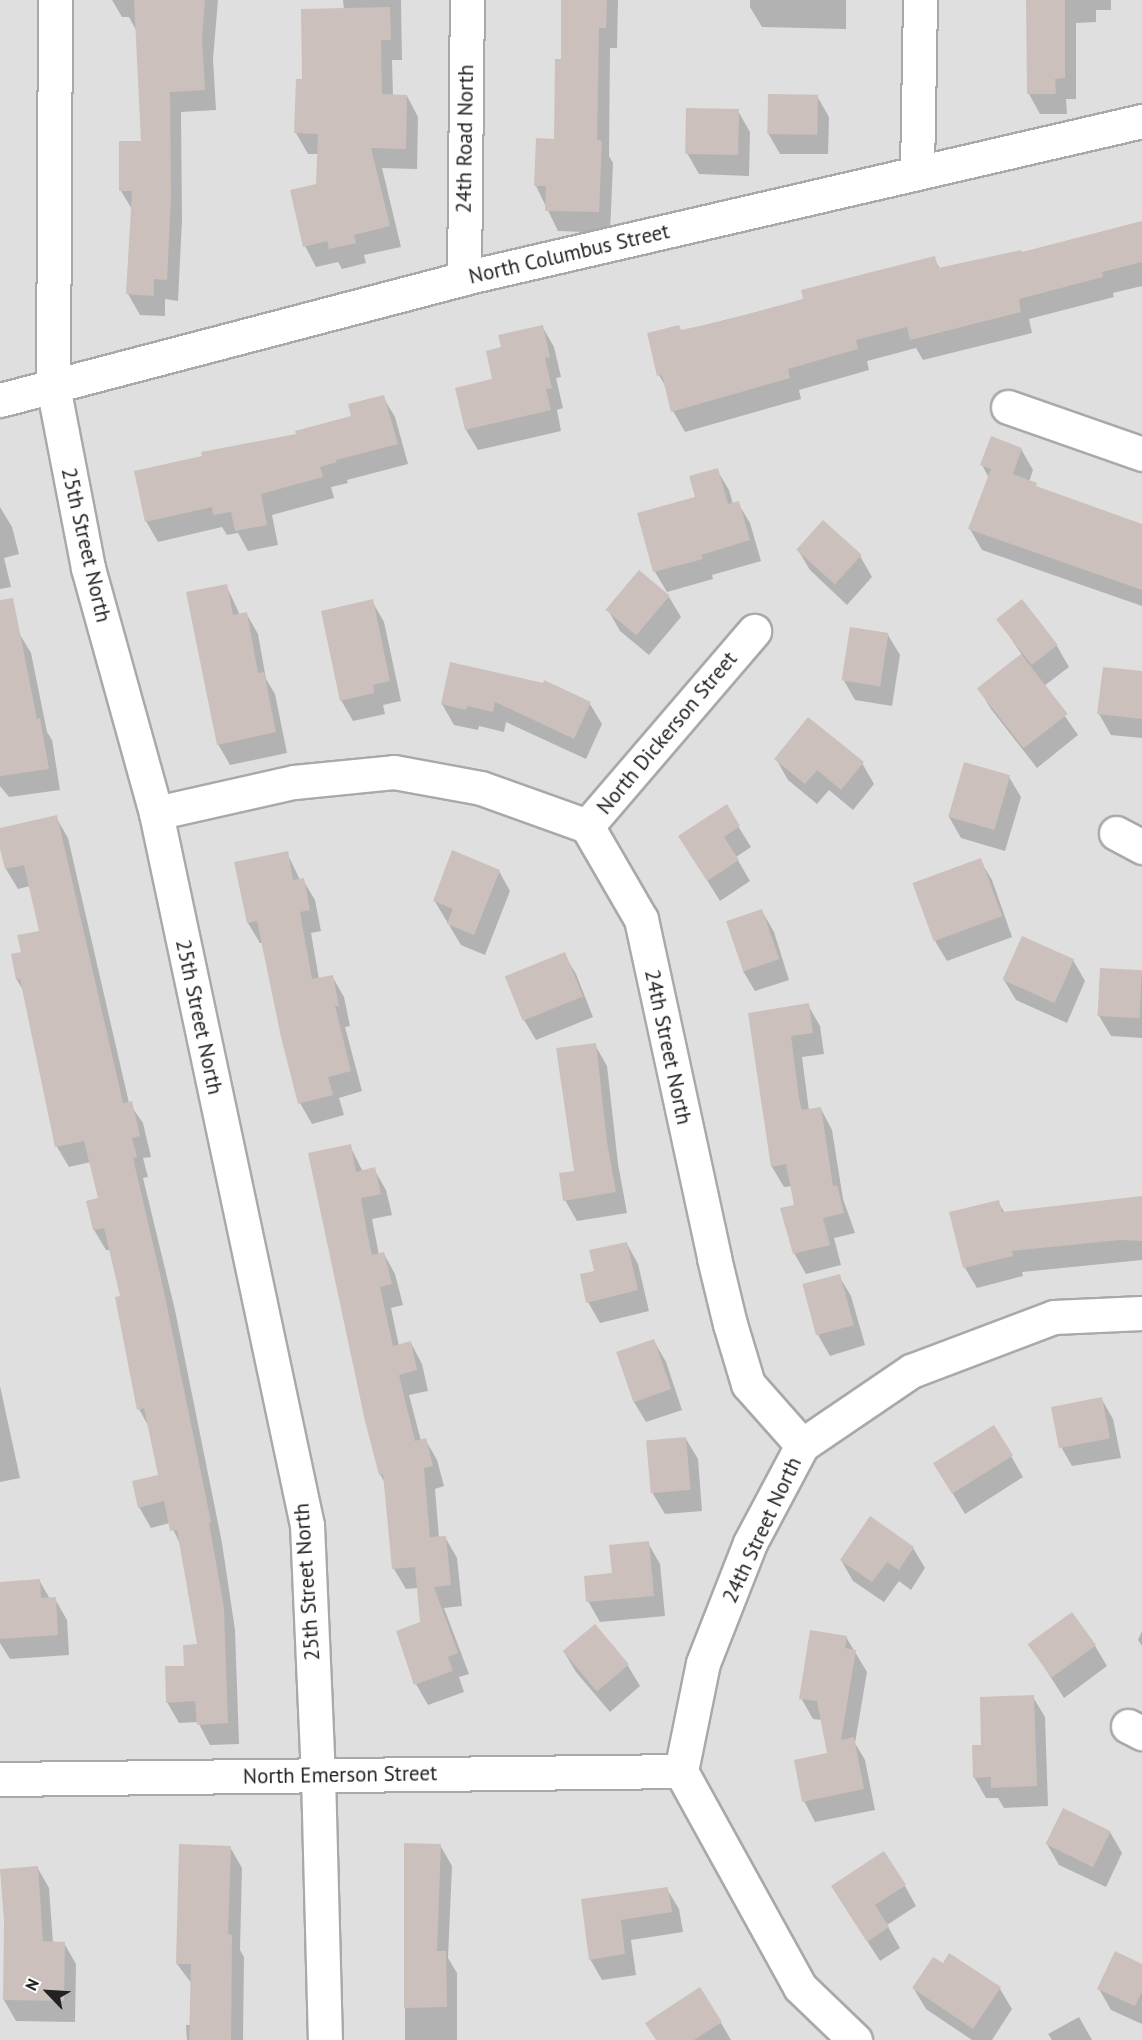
<!DOCTYPE html>
<style>
body{margin:0}
#map{position:relative;width:1142px;height:2040px;overflow:hidden;background:#f3eee8;font-family:"PT Sans",sans-serif}
div>[style]{position:absolute}
.residential>*{inset:0;background:#e0dfdf;transform-origin:0 0}
.shadow>*{inset:0;background:#0003}
.building>*{inset:0;background:#cbc0bb;transform-origin:0 0}
.roads{filter:drop-shadow(2px 0 #a9a9a9) drop-shadow(-2px 0 #a9a9a9) drop-shadow(0 2px #a9a9a9) drop-shadow(0 -2px #a9a9a9)}
.street>*{height:33px;margin:-16.5px;padding:0 16.5px;transform-origin:16.5px;border-radius:16.5px;background:#fff}
span{translate:-50% -50%;white-space:nowrap;text-align:center;line-height:1.15;-webkit-text-stroke:6px #fff;paint-order:stroke}
.street-label{font-size:21px;color:#222}
.north{position:absolute;left:18px;top:1962px;width:60px;height:60px;-webkit-text-stroke:4px #fff;paint-order:stroke;rotate:295deg;font-size:16px;font-weight:700;line-height:24px;text-align:center;color:#222}
.north::after{content:'';display:block;margin:auto;width:21px;height:27px;background:#222;clip-path:polygon(50% 0,100% 100%,50% 72%,0 100%)}
</style>
<div id="map">
<div class="residential">
<div style="left:0;top:0;width:1142px;height:2040px"></div>
</div>
<div class="shadow">
<div style="clip-path:polygon(112px 0,218px 0,213px 59px,216px 110px,181px 112px,182px 220px,178px 301px,165px 299px,165px 316px,140px 315px,128px 294px,133px 211px,121px 191px,143px 142px,137px 32px,129px 17px,122px 17px)"></div>
<div style="clip-path:polygon(343px 0,401px 0,402px 60px,392px 60px,393px 96px,407px 96px,418px 117px,417px 169px,382px 168px,401px 247px,364px 255px,366px 263px,342px 269px,338px 262px,316px 267px,305px 246px,318px 185px,319px 154px,308px 154px,296px 133px,303px 81px,344px 10px)"></div>
<div style="clip-path:polygon(562px 0,618px 0,617px 48px,610px 48px,609px 156px,613px 163px,610px 233px,558px 231px,536px 186px,556px 141px,563px 60px)"></div>
<div style="clip-path:polygon(750px 0,846px 0,846px 29px,762px 27px,750px 7px)"></div>
<div style="clip-path:polygon(1027px 0,1111px 0,1111px 10px,1096px 10px,1096px 22px,1076px 23px,1076px 99px,1066px 99px,1067px 114px,1040px 114px,1029px 94px)"></div>
<div style="clip-path:polygon(817px 96px,829px 117px,828px 154px,780px 154px,768px 133px)"></div>
<div style="clip-path:polygon(738px 111px,750px 132px,749px 176px,699px 174px,687px 153px)"></div>
<div style="clip-path:polygon(1142px 223px,1142px 286px,1113px 293px,1114px 297px,1029px 319px,1032px 333px,923px 360px,916px 348px,867px 361px,869px 370px,799px 390px,801px 399px,685px 432px,673px 411px,668px 391px,659px 375px,681px 331px,805px 300px,934px 258px,940px 269px,1022px 253px)"></div>
<div style="clip-path:polygon(542px 326px,554px 347px,561px 377px,556px 378px,563px 408px,557px 410px,561px 431px,478px 450px,466px 430px,494px 380px)"></div>
<div style="clip-path:polygon(383px 397px,395px 417px,408px 464px,347px 480px,348px 483px,331px 487px,334px 498px,272px 515px,278px 545px,248px 551px,238px 533px,227px 535px,222px 527px,158px 542px,146px 521px,298px 435px,353px 417px)"></div>
<div style="clip-path:polygon(1021px 449px,1033px 470px,1029px 482px,1039px 489px,1142px 526px,1142px 606px,982px 550px,970px 529px,989px 478px,982px 465px)"></div>
<div style="clip-path:polygon(717px 470px,729px 490px,733px 504px,738px 503px,750px 523px,761px 561px,712px 575px,713px 579px,667px 592px,655px 572px,639px 514px,697px 498px)"></div>
<div style="clip-path:polygon(0 507px,12px 527px,19px 554px,4px 558px,11px 587px,0 589px)"></div>
<div style="clip-path:polygon(798px 550px,860px 556px,872px 577px,847px 605px,810px 570px)"></div>
<div style="clip-path:polygon(226px 585px,240px 615px,246px 613px,258px 634px,266px 679px,275px 694px,287px 753px,230px 765px,218px 744px)"></div>
<div style="clip-path:polygon(669px 597px,681px 617px,649px 655px,620px 631px,608px 610px)"></div>
<div style="clip-path:polygon(372px 601px,384px 622px,401px 701px,383px 705px,385px 714px,353px 721px,341px 700px)"></div>
<div style="clip-path:polygon(1022px 601px,1057px 646px,1069px 667px,1044px 686px,1078px 735px,1037px 768px,991px 709px,979px 689px,1022px 655px,998px 619px)"></div>
<div style="clip-path:polygon(19px 633px,31px 653px,47px 732px,52px 740px,60px 790px,9px 797px,0 786px,0 636px)"></div>
<div style="clip-path:polygon(888px 635px,900px 655px,892px 706px,855px 700px,843px 679px)"></div>
<div style="clip-path:polygon(1142px 672px,1142px 738px,1111px 735px,1099px 714px)"></div>
<div style="clip-path:polygon(545px 682px,590px 704px,602px 724px,586px 759px,506px 722px,504px 732px,479px 726px,478px 730px,454px 725px,442px 704px,544px 685px)"></div>
<div style="clip-path:polygon(776px 759px,862px 763px,874px 784px,853px 810px,829px 790px,817px 804px,788px 780px)"></div>
<div style="clip-path:polygon(1009px 777px,1021px 797px,1005px 851px,961px 838px,949px 817px)"></div>
<div style="clip-path:polygon(726px 807px,751px 847px,736px 857px,750px 881px,720px 901px,680px 837px)"></div>
<div style="clip-path:polygon(56px 817px,68px 838px,129px 1103px,143px 1123px,151px 1157px,143px 1158px,148px 1177px,143px 1178px,175px 1310px,222px 1543px,235px 1630px,239px 1744px,210px 1745px,198px 1722px,179px 1723px,167px 1702px,199px 1646px,182px 1548px,170px 1523px,151px 1528px,139px 1507px,160px 1476px,150px 1429px,139px 1409px,121px 1297px,110px 1250px,106px 1250px,94px 1230px,88px 1202px,100px 1200px,91px 1162px,69px 1167px,57px 1147px,23px 990px,17px 980px,23px 953px,41px 932px,30px 886px,18px 889px,6px 869px,0 829px)"></div>
<div style="clip-path:polygon(287px 853px,300px 880px,303px 880px,315px 900px,321px 931px,311px 933px,319px 979px,332px 976px,344px 997px,350px 1026px,345px 1027px,362px 1091px,339px 1098px,344px 1115px,312px 1124px,300px 1103px,263px 943px,260px 943px,248px 923px)"></div>
<div style="clip-path:polygon(980px 860px,992px 880px,1012px 937px,947px 961px,935px 941px)"></div>
<div style="clip-path:polygon(499px 871px,510px 891px,485px 955px,461px 945px,434px 900px)"></div>
<div style="clip-path:polygon(762px 911px,774px 932px,789px 980px,755px 991px,743px 971px)"></div>
<div style="clip-path:polygon(1022px 938px,1073px 960px,1085px 981px,1067px 1023px,1016px 1000px,1004px 980px)"></div>
<div style="clip-path:polygon(564px 954px,576px 974px,593px 1017px,536px 1040px,524px 1020px)"></div>
<div style="clip-path:polygon(1142px 972px,1142px 1038px,1111px 1036px,1099px 1016px)"></div>
<div style="clip-path:polygon(808px 1005px,820px 1026px,824px 1054px,802px 1057px,809px 1111px,821px 1109px,832px 1130px,843px 1199px,855px 1233px,834px 1238px,841px 1265px,806px 1274px,794px 1253px,796px 1206px,792px 1186px,784px 1187px,772px 1167px,750px 1014px)"></div>
<div style="clip-path:polygon(595px 1045px,607px 1066px,618px 1164px,627px 1213px,577px 1221px,565px 1200px,575px 1172px)"></div>
<div style="clip-path:polygon(350px 1146px,363px 1172px,374px 1169px,386px 1190px,392px 1215px,372px 1219px,379px 1255px,384px 1254px,395px 1274px,403px 1305px,391px 1308px,399px 1346px,411px 1343px,422px 1364px,428px 1391px,409px 1395px,421px 1441px,425px 1439px,437px 1460px,444px 1486px,435px 1489px,439px 1538px,445px 1537px,457px 1558px,462px 1606px,444px 1608px,469px 1674px,459px 1677px,464px 1692px,428px 1705px,416px 1684px,422px 1623px,418px 1588px,406px 1589px,394px 1569px,385px 1483px,380px 1474px)"></div>
<div style="clip-path:polygon(998px 1202px,1005px 1213px,1142px 1202px,1142px 1260px,1022px 1272px,1023px 1276px,977px 1288px,965px 1268px)"></div>
<div style="clip-path:polygon(627px 1244px,638px 1264px,649px 1311px,600px 1323px,588px 1302px,596px 1272px)"></div>
<div style="clip-path:polygon(839px 1276px,851px 1296px,865px 1345px,830px 1356px,818px 1335px)"></div>
<div style="clip-path:polygon(654px 1341px,666px 1362px,682px 1410px,646px 1422px,634px 1402px)"></div>
<div style="clip-path:polygon(0 1386px,20px 1478px,0 1482px)"></div>
<div style="clip-path:polygon(1101px 1398px,1113px 1419px,1121px 1458px,1072px 1466px,1060px 1445px,1053px 1408px)"></div>
<div style="clip-path:polygon(686px 1439px,698px 1459px,702px 1511px,665px 1514px,653px 1494px)"></div>
<div style="clip-path:polygon(1011px 1456px,1023px 1477px,965px 1514px,947px 1484px)"></div>
<div style="clip-path:polygon(648px 1543px,660px 1564px,665px 1616px,600px 1622px,588px 1601px)"></div>
<div style="clip-path:polygon(913px 1548px,925px 1568px,911px 1590px,899px 1581px,884px 1602px,853px 1581px,841px 1560px)"></div>
<div style="clip-path:polygon(39px 1580px,50px 1599px,55px 1599px,67px 1620px,69px 1655px,10px 1659px,0 1643px,0 1583px)"></div>
<div style="clip-path:polygon(1142px 1631px,1142px 1646px,1138px 1640px)"></div>
<div style="clip-path:polygon(846px 1637px,867px 1672px,855px 1743px,865px 1760px,875px 1810px,815px 1822px,804px 1801px,829px 1754px,822px 1720px,813px 1719px,801px 1698px)"></div>
<div style="clip-path:polygon(1030px 1645px,1095px 1646px,1107px 1666px,1064px 1698px)"></div>
<div style="clip-path:polygon(564px 1652px,628px 1666px,640px 1686px,610px 1712px,576px 1672px)"></div>
<div style="clip-path:polygon(1033px 1697px,1045px 1717px,1048px 1806px,1004px 1808px,998px 1798px,986px 1798px,974px 1777px,983px 1746px)"></div>
<div style="clip-path:polygon(1110px 1832px,1122px 1853px,1106px 1887px,1059px 1865px,1047px 1844px)"></div>
<div style="clip-path:polygon(405px 1845px,440px 1845px,452px 1866px,448px 1958px,457px 1973px,457px 2040px,405px 2040px)"></div>
<div style="clip-path:polygon(230px 1847px,242px 1868px,240px 1950px,244px 1957px,243px 2040px,187px 2040px,186px 2025px,191px 2025px,192px 1984px,177px 1964px)"></div>
<div style="clip-path:polygon(37px 1867px,49px 1888px,53px 1943px,64px 1943px,76px 1964px,75px 2022px,16px 2021px,4px 2000px)"></div>
<div style="clip-path:polygon(905px 1886px,916px 1906px,887px 1925px,900px 1948px,880px 1961px,845px 1907px)"></div>
<div style="clip-path:polygon(667px 1889px,679px 1909px,683px 1932px,631px 1940px,636px 1975px,602px 1980px,590px 1959px,582px 1901px)"></div>
<div style="clip-path:polygon(1142px 1965px,1142px 2024px,1111px 2010px,1099px 1989px)"></div>
<div style="clip-path:polygon(914px 1989px,1000px 1989px,1012px 2009px,992px 2040px,972px 2040px,926px 2009px)"></div>
<div style="clip-path:polygon(1079px 2017px,1092px 2040px,1052px 2040px,1048px 2034px)"></div>
<div style="clip-path:polygon(721px 2023px,731px 2040px,656px 2040px)"></div>
</div>
<div class="building">
<div style="clip-path:polygon(134px 0,205px 0,202px 37px,205px 90px,170px 92px,171px 199px,167px 280px,154px 279px,154px 296px,126px 294px,132px 191px,119px 191px,119px 141px,141px 141px)"></div>
<div style="clip-path:polygon(561px 0,607px 0,606px 28px,599px 28px,597px 140px,602px 141px,599px 212px,545px 211px,546px 186px,534px 186px,536px 138px,554px 139px,555px 59px,561px 59px)"></div>
<div style="clip-path:polygon(1026px 0,1065px 0,1065px 78px,1055px 79px,1056px 94px,1027px 94px)"></div>
<div style="clip-path:polygon(390px 7px,391px 40px,381px 40px,382px 94px,407px 95px,406px 149px,371px 148px,390px 226px,354px 235px,356px 243px,329px 249px,327px 241px,303px 247px,290px 190px,316px 184px,318px 134px,294px 133px,296px 79px,302px 79px,301px 9px)"></div>
<div style="left:768px;top:94px;width:50px;height:40px;rotate:1deg"></div>
<div style="left:686px;top:108px;width:53px;height:46px;rotate:1deg"></div>
<div style="clip-path:polygon(1142px 221px,1142px 262px,1102px 272px,1103px 277px,1019px 299px,1021px 312px,910px 340px,907px 327px,856px 340px,858px 349px,788px 369px,790px 378px,671px 412px,662px 375px,657px 376px,647px 333px,679px 325px,681px 330px,715px 323px,803px 299px,801px 290px,935px 256px,938px 268px,1021px 250px,1022px 252px)"></div>
<div style="clip-path:polygon(543px 325px,550px 357px,545px 358px,552px 388px,546px 389px,551px 410px,465px 430px,455px 388px,492px 379px,486px 351px,501px 347px,498px 335px)"></div>
<div style="clip-path:polygon(384px 395px,398px 444px,336px 460px,337px 462px,320px 467px,323px 477px,261px 494px,267px 525px,235px 531px,231px 512px,213px 515px,212px 507px,145px 522px,134px 471px,202px 456px,201px 452px,296px 434px,295px 431px,351px 416px,348px 404px)"></div>
<div style="clip-path:polygon(991px 436px,1022px 448px,1013px 474px,1037px 483px,1036px 486px,1142px 524px,1142px 590px,968px 529px,991px 469px,980px 465px)"></div>
<div style="clip-path:polygon(718px 468px,728px 504px,739px 501px,750px 540px,701px 555px,703px 559px,653px 572px,637px 513px,695px 497px,689px 476px)"></div>
<div style="left:823px;top:520px;width:52px;height:40px;rotate:42deg"></div>
<div style="left:639px;top:570px;width:40px;height:52px;rotate:40deg"></div>
<div style="clip-path:polygon(227px 584px,233px 615px,247px 612px,258px 673px,264px 672px,276px 732px,217px 745px,186px 592px)"></div>
<div style="clip-path:polygon(13px 598px,37px 719px,40px 718px,49px 769px,0 776px,0 600px)"></div>
<div style="clip-path:polygon(373px 599px,390px 681px,373px 685px,374px 693px,340px 701px,321px 611px)"></div>
<div style="left:1022px;top:599px;width:58px;height:33px;rotate:52deg"></div>
<div style="left:850px;top:627px;width:39px;height:54px;rotate:9deg"></div>
<div style="left:1021px;top:654px;width:76px;height:56px;rotate:52deg"></div>
<div style="clip-path:polygon(450px 662px,543px 683px,544px 680px,591px 702px,574px 739px,495px 702px,493px 712px,467px 706px,466px 710px,441px 704px)"></div>
<div style="clip-path:polygon(1103px 667px,1142px 671px,1142px 719px,1097px 714px)"></div>
<div style="clip-path:polygon(808px 717px,864px 762px,841px 790px,817px 770px,805px 784px,774px 759px)"></div>
<div style="left:964px;top:762px;width:48px;height:57px;rotate:16deg"></div>
<div style="clip-path:polygon(727px 804px,740px 826px,724px 837px,739px 860px,707px 881px,678px 836px)"></div>
<div style="clip-path:polygon(57px 815px,123px 1103px,132px 1101px,140px 1136px,132px 1138px,137px 1157px,133px 1158px,163px 1287px,211px 1522px,209px 1523px,224px 1608px,228px 1723px,197px 1725px,195px 1701px,166px 1703px,165px 1666px,184px 1666px,183px 1645px,197px 1644px,177px 1530px,170px 1531px,164px 1501px,138px 1508px,132px 1481px,158px 1475px,144px 1408px,137px 1410px,115px 1297px,120px 1296px,104px 1228px,93px 1230px,86px 1201px,98px 1198px,84px 1141px,55px 1147px,20px 979px,16px 980px,11px 954px,21px 952px,17px 935px,39px 931px,24px 865px,5px 869px,0 849px,0 828px)"></div>
<div style="clip-path:polygon(452px 850px,500px 870px,474px 935px,447px 924px,453px 909px,433px 901px)"></div>
<div style="clip-path:polygon(288px 851px,293px 880px,304px 878px,310px 910px,300px 912px,312px 979px,333px 975px,339px 1006px,335px 1006px,351px 1071px,328px 1077px,333px 1095px,298px 1104px,281px 1037px,257px 921px,247px 923px,234px 862px)"></div>
<div style="left:981px;top:858px;width:62px;height:73px;rotate:70deg"></div>
<div style="left:762px;top:909px;width:53px;height:38px;rotate:71deg"></div>
<div style="left:1022px;top:936px;width:57px;height:48px;rotate:24deg"></div>
<div style="left:565px;top:952px;width:48px;height:65px;rotate:68deg"></div>
<div style="left:1100px;top:968px;width:42px;height:48px;rotate:3deg"></div>
<div style="clip-path:polygon(809px 1003px,813px 1033px,791px 1036px,799px 1098px,802px 1110px,821px 1107px,833px 1186px,837px 1185px,844px 1213px,823px 1218px,830px 1245px,793px 1254px,780px 1208px,794px 1205px,786px 1164px,771px 1167px,748px 1013px)"></div>
<div style="clip-path:polygon(596px 1043px,607px 1142px,616px 1192px,563px 1201px,559px 1173px,574px 1171px,556px 1048px)"></div>
<div style="clip-path:polygon(351px 1144px,356px 1172px,375px 1167px,381px 1194px,361px 1198px,366px 1227px,372px 1255px,384px 1252px,392px 1284px,380px 1287px,393px 1346px,411px 1341px,417px 1370px,399px 1375px,415px 1441px,426px 1438px,433px 1466px,424px 1468px,430px 1537px,446px 1536px,451px 1585px,434px 1587px,458px 1653px,448px 1657px,453px 1671px,414px 1685px,396px 1631px,420px 1622px,415px 1567px,392px 1569px,383px 1474px,379px 1475px,365px 1421px,308px 1153px)"></div>
<div style="clip-path:polygon(1142px 1196px,1142px 1241px,1120px 1240px,1012px 1251px,1013px 1256px,963px 1268px,949px 1212px,999px 1200px,1002px 1212px)"></div>
<div style="clip-path:polygon(627px 1242px,638px 1290px,586px 1303px,580px 1274px,594px 1271px,589px 1250px)"></div>
<div style="left:840px;top:1274px;width:53px;height:39px;rotate:75deg"></div>
<div style="left:654px;top:1339px;width:53px;height:40px;rotate:71deg"></div>
<div style="left:1102px;top:1397px;width:42px;height:52px;rotate:79deg"></div>
<div style="left:994px;top:1425px;width:36px;height:72px;rotate:58deg"></div>
<div style="left:686px;top:1437px;width:53px;height:40px;rotate:85deg"></div>
<div style="clip-path:polygon(870px 1516px,914px 1547px,899px 1570px,887px 1562px,872px 1582px,840px 1560px)"></div>
<div style="clip-path:polygon(649px 1541px,654px 1596px,586px 1602px,584px 1576px,612px 1573px,609px 1545px)"></div>
<div style="clip-path:polygon(40px 1579px,41px 1598px,56px 1597px,58px 1635px,0 1639px,0 1582px)"></div>
<div style="left:1072px;top:1612px;width:41px;height:55px;rotate:54deg"></div>
<div style="left:595px;top:1624px;width:53px;height:42px;rotate:50deg"></div>
<div style="clip-path:polygon(810px 1630px,847px 1636px,845px 1648px,856px 1650px,841px 1740px,854px 1737px,864px 1789px,802px 1802px,794px 1760px,827px 1753px,817px 1701px,799px 1699px)"></div>
<div style="clip-path:polygon(1034px 1695px,1037px 1786px,991px 1788px,991px 1777px,973px 1778px,972px 1745px,981px 1745px,980px 1697px)"></div>
<div style="left:1063px;top:1808px;width:53px;height:40px;rotate:26deg"></div>
<div style="clip-path:polygon(404px 1843px,441px 1844px,437px 1951px,446px 1951px,447px 2007px,404px 2008px)"></div>
<div style="clip-path:polygon(179px 1844px,231px 1846px,228px 1934px,232px 1935px,231px 2040px,189px 2040px,191px 1964px,176px 1964px)"></div>
<div style="clip-path:polygon(884px 1851px,906px 1885px,875px 1905px,889px 1927px,867px 1942px,831px 1886px)"></div>
<div style="clip-path:polygon(38px 1866px,43px 1941px,65px 1942px,64px 2001px,3px 2000px,4px 1921px,0 1869px)"></div>
<div style="clip-path:polygon(668px 1887px,672px 1912px,621px 1920px,625px 1954px,589px 1960px,581px 1899px)"></div>
<div style="clip-path:polygon(1115px 1951px,1142px 1964px,1142px 1991px,1135px 2006px,1097px 1989px)"></div>
<div style="clip-path:polygon(949px 1953px,1001px 1987px,973px 2029px,912px 1988px,933px 1957px,943px 1963px)"></div>
<div style="clip-path:polygon(700px 1987px,722px 2022px,694px 2040px,656px 2040px,645px 2023px)"></div>
</div>
<div class="roads">
<div class="street">
<div style="left:55px;top:0;width:386px;rotate:90.3deg"></div>
<div style="left:53px;top:386px;width:185px;rotate:79.1deg"></div>
<div style="left:88px;top:568px;width:254px;rotate:74.5deg"></div>
<div style="left:156px;top:813px;width:728px;rotate:78.03deg"></div>
<div style="left:307px;top:1525px;width:250px;rotate:87.5deg"></div>
<div style="left:318px;top:1775px;width:265px;rotate:88.5deg"></div>
<div style="left:917px;top:172px;width:172px;rotate:-89deg"></div>
<div style="left:464px;top:278px;width:278px;rotate:-89.4deg"></div>
<div style="left:0;top:400px;width:480px;rotate:-14.7deg"></div>
<div style="left:464px;top:278px;width:696px;rotate:-13.04deg"></div>
<div style="left:1008px;top:407px;width:142px;rotate:19.3deg"></div>
<div style="left:156px;top:813px;width:141px;rotate:-12.7deg"></div>
<div style="left:294px;top:782px;width:100px;rotate:-5.7deg"></div>
<div style="left:394px;top:772px;width:88px;rotate:10.4deg"></div>
<div style="left:481px;top:788px;width:113px;rotate:19.7deg"></div>
<div style="left:587px;top:826px;width:108px;rotate:59.9deg"></div>
<div style="left:641px;top:919px;width:347px;rotate:77.8deg"></div>
<div style="left:714px;top:1258px;width:68px;rotate:76.4deg"></div>
<div style="left:730px;top:1324px;width:63px;rotate:73.3deg"></div>
<div style="left:748px;top:1384px;width:81px;rotate:48.5deg"></div>
<div style="left:587px;top:826px;width:257px;rotate:-49.4deg"></div>
<div style="left:1116px;top:833px;width:30px;rotate:28deg"></div>
<div style="left:1128px;top:1726px;width:16px;rotate:27deg"></div>
<div style="left:0;top:1779px;width:681px;rotate:-0.67deg"></div>
<div style="left:855px;top:2040px;width:76px;rotate:-136.1deg"></div>
<div style="left:800px;top:1987px;width:247px;rotate:-118.9deg"></div>
<div style="left:681px;top:1771px;width:110px;rotate:-78.5deg"></div>
<div style="left:703px;top:1663px;width:129px;rotate:-68.6deg"></div>
<div style="left:750px;top:1543px;width:111px;rotate:-62deg"></div>
<div style="left:802px;top:1445px;width:132px;rotate:-34.2deg"></div>
<div style="left:911px;top:1371px;width:153px;rotate:-20.7deg"></div>
<div style="left:1054px;top:1317px;width:88px;rotate:-2.6deg"></div>
</div>
</div>
<div class="street-label">
<span style="left:465px;top:139px;rotate:-89deg">24th Road North</span>
<span style="left:569px;top:254px;rotate:-13deg">North Columbus Street</span>
<span style="left:86px;top:545px;rotate:77deg">25th Street North</span>
<span style="left:667px;top:733px;rotate:-50deg">North Dickerson Street</span>
<span style="left:199px;top:1017px;rotate:78deg">25th Street North</span>
<span style="left:668px;top:1047px;rotate:78deg">24th Street North</span>
<span style="left:762px;top:1530px;rotate:-65deg">24th Street North</span>
<span style="left:307px;top:1582px;rotate:-94deg">25th Street North</span>
<span style="left:340px;top:1775px;rotate:-1deg">North Emerson Street</span>
</div>
<div class="north">N</div>
</div>
